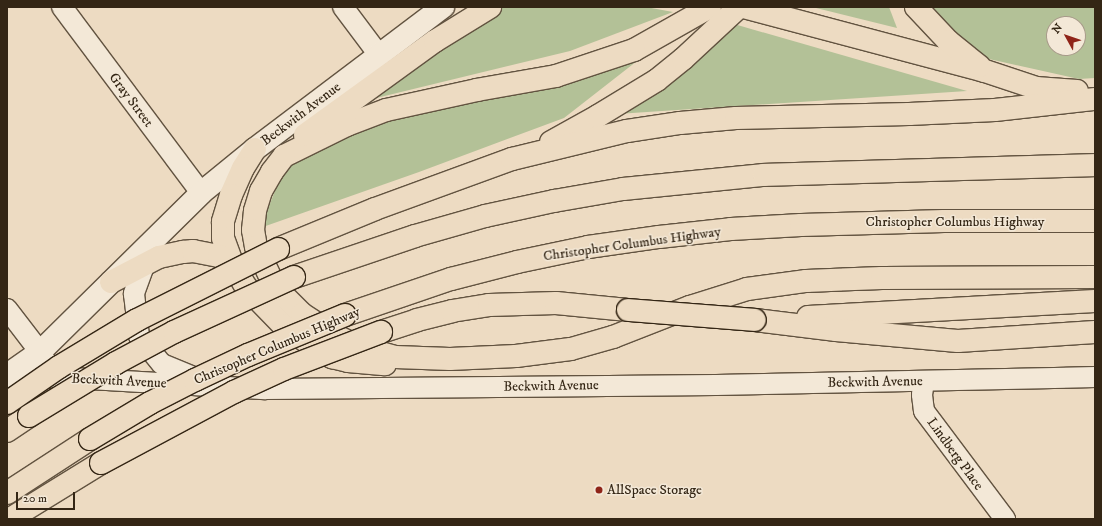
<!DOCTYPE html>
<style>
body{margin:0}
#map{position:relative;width:1102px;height:526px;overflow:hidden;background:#eddbc2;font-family:"IM FELL DW Pica",serif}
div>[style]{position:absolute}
.green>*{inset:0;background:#b3c197}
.roads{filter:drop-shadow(1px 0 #625340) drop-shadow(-1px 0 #625340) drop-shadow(0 1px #625340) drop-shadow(0 -1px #625340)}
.minor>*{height:20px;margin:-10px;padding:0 10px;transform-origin:10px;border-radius:10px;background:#f3e8d7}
.tertiary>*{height:22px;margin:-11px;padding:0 11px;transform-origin:11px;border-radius:11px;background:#f3e8d7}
.motorway>*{height:22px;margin:-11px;padding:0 11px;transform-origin:11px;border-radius:11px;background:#eddbc2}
.bridges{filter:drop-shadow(1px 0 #342615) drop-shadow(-1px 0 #342615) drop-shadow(0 1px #342615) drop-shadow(0 -1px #342615)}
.motorway-bridge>*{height:22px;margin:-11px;padding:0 11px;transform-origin:11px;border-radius:11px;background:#eddbc2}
.dots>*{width:11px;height:11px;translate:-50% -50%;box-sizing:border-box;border:2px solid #f3e8d7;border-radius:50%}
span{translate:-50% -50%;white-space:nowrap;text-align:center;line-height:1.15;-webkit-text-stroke:3px #f3e8d7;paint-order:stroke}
.street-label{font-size:14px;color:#342615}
.poi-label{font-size:14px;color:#342615}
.left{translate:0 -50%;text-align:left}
.frame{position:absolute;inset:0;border:8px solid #342615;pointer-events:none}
.north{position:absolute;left:1046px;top:16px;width:40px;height:40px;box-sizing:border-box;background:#f3e8d7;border:1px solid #a79a89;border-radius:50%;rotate:310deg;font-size:11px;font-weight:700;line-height:16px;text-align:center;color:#342615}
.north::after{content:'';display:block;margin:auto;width:14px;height:18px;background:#8f2418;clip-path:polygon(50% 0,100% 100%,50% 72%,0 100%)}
.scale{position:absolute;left:16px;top:492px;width:59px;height:18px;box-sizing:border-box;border:2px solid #342615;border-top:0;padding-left:5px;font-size:12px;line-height:14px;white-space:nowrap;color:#342615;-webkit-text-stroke:3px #f3e8d7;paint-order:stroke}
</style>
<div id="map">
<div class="green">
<div style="clip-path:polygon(504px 7px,646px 7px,673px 12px,570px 51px,364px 101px,432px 51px)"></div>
<div style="clip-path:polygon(812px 7px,889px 7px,897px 28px)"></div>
<div style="clip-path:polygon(evenodd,933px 7px,1095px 7px,1095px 78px,1079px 79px,989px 59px,946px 27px,933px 7px,1054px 24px,1078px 24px,1078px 48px,1054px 48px,1054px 24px)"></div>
<div style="clip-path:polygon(734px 24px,967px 91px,617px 114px)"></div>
<div style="clip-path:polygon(646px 54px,564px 118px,419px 172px,260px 228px,286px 164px,379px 123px,577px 80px)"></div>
</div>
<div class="roads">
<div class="minor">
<div style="left:62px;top:7px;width:232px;rotate:53.2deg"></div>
<div style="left:343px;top:7px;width:60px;rotate:53.1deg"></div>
<div style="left:145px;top:263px;width:33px;rotate:110deg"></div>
<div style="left:134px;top:294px;width:42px;rotate:83.2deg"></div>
<div style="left:139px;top:336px;width:36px;rotate:51deg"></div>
<div style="left:162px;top:364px;width:44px;rotate:22.5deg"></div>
<div style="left:7px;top:309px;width:54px;rotate:52.5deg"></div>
<div style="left:40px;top:352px;width:29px;rotate:59deg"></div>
<div style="left:7px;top:382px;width:48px;rotate:-5.9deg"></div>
<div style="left:55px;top:377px;width:211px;rotate:3.3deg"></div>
<div style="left:266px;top:389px;width:450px;rotate:-0.5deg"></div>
<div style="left:716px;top:385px;width:379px;rotate:-1.2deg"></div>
<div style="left:924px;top:382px;width:13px;rotate:99deg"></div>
<div style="left:922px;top:395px;width:16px;rotate:83deg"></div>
<div style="left:924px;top:411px;width:135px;rotate:53.1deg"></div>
</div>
<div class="tertiary">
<div style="left:7px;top:375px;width:40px;rotate:-34.9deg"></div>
<div style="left:40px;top:352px;width:226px;rotate:-44.6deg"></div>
<div style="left:201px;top:193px;width:70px;rotate:-39.2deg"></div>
<div style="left:255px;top:149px;width:236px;rotate:-37.1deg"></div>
</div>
<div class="motorway">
<div style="left:710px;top:7px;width:87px;rotate:150.5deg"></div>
<div style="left:634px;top:50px;width:82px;rotate:161.6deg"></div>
<div style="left:556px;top:76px;width:80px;rotate:170deg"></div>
<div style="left:477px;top:90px;width:93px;rotate:167.6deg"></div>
<div style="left:386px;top:110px;width:42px;rotate:159deg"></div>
<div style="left:347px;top:125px;width:70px;rotate:153.8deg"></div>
<div style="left:284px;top:156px;width:20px;rotate:127deg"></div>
<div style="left:272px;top:172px;width:22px;rotate:120deg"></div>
<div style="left:261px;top:191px;width:21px;rotate:107deg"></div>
<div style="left:255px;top:211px;width:19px;rotate:96deg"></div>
<div style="left:253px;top:230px;width:17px;rotate:80deg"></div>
<div style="left:256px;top:247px;width:44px;rotate:64.6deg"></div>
<div style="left:275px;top:287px;width:38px;rotate:45deg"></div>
<div style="left:302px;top:314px;width:38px;rotate:33deg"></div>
<div style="left:334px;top:335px;width:31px;rotate:25deg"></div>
<div style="left:362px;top:348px;width:34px;rotate:15deg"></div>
<div style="left:395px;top:357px;width:55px;rotate:2.1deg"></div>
<div style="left:450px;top:359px;width:66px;rotate:-2.6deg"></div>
<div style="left:516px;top:356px;width:55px;rotate:-7.3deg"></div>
<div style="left:571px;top:349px;width:44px;rotate:-15.9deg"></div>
<div style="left:613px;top:337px;width:83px;rotate:-21.3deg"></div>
<div style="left:690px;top:307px;width:60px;rotate:-17.5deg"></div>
<div style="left:747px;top:289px;width:60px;rotate:-7.7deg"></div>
<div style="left:806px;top:281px;width:76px;rotate:-2.3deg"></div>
<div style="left:882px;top:278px;width:213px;rotate:-0.3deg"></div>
<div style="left:744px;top:7px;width:249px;rotate:14.9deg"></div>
<div style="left:985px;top:71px;width:54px;rotate:18.4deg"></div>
<div style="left:1036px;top:88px;width:41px;rotate:4.2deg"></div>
<div style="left:916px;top:7px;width:47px;rotate:46.7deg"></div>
<div style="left:948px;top:41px;width:40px;rotate:39deg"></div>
<div style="left:305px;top:135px;width:160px;rotate:-35.9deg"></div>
<div style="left:435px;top:41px;width:65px;rotate:-31.7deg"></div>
<div style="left:551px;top:142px;width:54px;rotate:-29deg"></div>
<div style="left:598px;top:116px;width:69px;rotate:-31.4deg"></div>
<div style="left:657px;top:80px;width:33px;rotate:-39deg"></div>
<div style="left:683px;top:59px;width:76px;rotate:-42.9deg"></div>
<div style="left:255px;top:149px;width:22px;rotate:122deg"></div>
<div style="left:243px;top:168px;width:30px;rotate:114deg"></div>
<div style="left:231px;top:195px;width:28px;rotate:107deg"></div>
<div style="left:223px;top:222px;width:16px;rotate:90deg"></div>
<div style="left:223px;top:238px;width:27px;rotate:70deg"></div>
<div style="left:232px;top:263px;width:28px;rotate:60deg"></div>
<div style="left:246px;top:287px;width:53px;rotate:45.8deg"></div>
<div style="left:283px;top:325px;width:33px;rotate:35deg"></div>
<div style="left:310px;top:344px;width:26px;rotate:31deg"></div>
<div style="left:332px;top:357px;width:16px;rotate:14deg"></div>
<div style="left:348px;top:361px;width:37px;rotate:5deg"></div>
<div style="left:278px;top:249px;width:105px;rotate:-22.4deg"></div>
<div style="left:375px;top:209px;width:146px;rotate:-20.1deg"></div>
<div style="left:512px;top:159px;width:118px;rotate:-13.7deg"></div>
<div style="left:627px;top:131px;width:54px;rotate:-8.6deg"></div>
<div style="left:680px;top:123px;width:56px;rotate:-5.1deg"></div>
<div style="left:736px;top:118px;width:173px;rotate:-1.3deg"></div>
<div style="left:909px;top:114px;width:86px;rotate:-2.7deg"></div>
<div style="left:995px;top:110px;width:101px;rotate:-6.3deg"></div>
<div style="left:294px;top:277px;width:128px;rotate:-18.7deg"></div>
<div style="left:415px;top:236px;width:73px;rotate:-15.9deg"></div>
<div style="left:485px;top:216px;width:71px;rotate:-12.3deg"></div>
<div style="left:554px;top:201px;width:70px;rotate:-9.9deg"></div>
<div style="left:623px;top:189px;width:142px;rotate:-5.7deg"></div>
<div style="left:764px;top:175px;width:331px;rotate:-1.7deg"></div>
<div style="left:111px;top:282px;width:54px;rotate:-27.5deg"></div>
<div style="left:159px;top:257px;width:25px;rotate:-12deg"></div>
<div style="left:183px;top:252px;width:10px;rotate:-6deg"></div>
<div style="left:193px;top:251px;width:26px;rotate:11deg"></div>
<div style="left:219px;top:256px;width:15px;rotate:28deg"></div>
<div style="left:345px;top:315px;width:112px;rotate:-18.8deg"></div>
<div style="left:451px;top:279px;width:68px;rotate:-14.4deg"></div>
<div style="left:517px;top:262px;width:73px;rotate:-11.9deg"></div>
<div style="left:588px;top:247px;width:72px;rotate:-8deg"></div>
<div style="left:659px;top:237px;width:72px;rotate:-6.3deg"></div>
<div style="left:731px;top:229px;width:70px;rotate:-3.3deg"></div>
<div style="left:801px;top:225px;width:143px;rotate:-1.6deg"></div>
<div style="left:944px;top:221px;width:151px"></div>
<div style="left:808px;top:317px;width:287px;rotate:-3.2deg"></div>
<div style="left:755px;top:320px;width:82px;rotate:7deg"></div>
<div style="left:836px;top:330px;width:122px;rotate:5.2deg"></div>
<div style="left:958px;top:341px;width:137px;rotate:-3.8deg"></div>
<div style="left:381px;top:332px;width:38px;rotate:-18deg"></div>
<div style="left:417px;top:320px;width:36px;rotate:-14deg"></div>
<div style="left:452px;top:311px;width:37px;rotate:-9deg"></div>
<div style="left:489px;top:305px;width:67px;rotate:-1.7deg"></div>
<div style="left:556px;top:303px;width:72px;rotate:5.6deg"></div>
<div style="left:7px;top:431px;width:27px;rotate:-34deg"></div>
<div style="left:7px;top:493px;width:99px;rotate:-33deg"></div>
<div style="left:10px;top:519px;width:107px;rotate:-31.6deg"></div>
</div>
</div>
<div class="bridges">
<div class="motorway-bridge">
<div style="left:628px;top:310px;width:127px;rotate:4.5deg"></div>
<div style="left:7px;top:403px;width:63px;rotate:-34.7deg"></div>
<div style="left:59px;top:367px;width:91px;rotate:-31.1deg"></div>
<div style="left:137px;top:320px;width:158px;rotate:-26.7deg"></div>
<div style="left:29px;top:416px;width:102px;rotate:-31.3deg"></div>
<div style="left:116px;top:363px;width:66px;rotate:-28.1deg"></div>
<div style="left:174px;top:332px;width:132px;rotate:-24.6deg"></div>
<div style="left:90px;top:439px;width:70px;rotate:-31deg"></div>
<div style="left:150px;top:403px;width:51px;rotate:-27.1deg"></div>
<div style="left:195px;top:380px;width:59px;rotate:-25.3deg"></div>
<div style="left:248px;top:355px;width:105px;rotate:-22.4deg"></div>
<div style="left:101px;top:463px;width:151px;rotate:-28.1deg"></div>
<div style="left:234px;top:392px;width:55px;rotate:-24.7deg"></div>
<div style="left:284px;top:369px;width:104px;rotate:-20.9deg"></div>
</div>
</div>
<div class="dots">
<div style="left:599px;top:490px;background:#8f2418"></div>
</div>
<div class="street-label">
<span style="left:131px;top:100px;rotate:53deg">Gray Street</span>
<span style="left:301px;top:114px;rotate:-37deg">Beckwith Avenue</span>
<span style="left:955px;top:222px">Christopher Columbus Highway</span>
<span style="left:632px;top:244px;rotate:-8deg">Christopher Columbus Highway</span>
<span style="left:277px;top:346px;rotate:-23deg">Christopher Columbus Highway</span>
<span style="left:119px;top:381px;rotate:3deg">Beckwith Avenue</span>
<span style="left:875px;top:382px;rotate:-1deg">Beckwith Avenue</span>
<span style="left:551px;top:386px;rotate:-1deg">Beckwith Avenue</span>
<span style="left:955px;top:454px;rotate:54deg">Lindberg Place</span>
</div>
<div class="poi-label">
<span class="left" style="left:607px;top:490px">AllSpace Storage</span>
</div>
<div class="frame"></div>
<div class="north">N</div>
<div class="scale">20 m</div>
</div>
